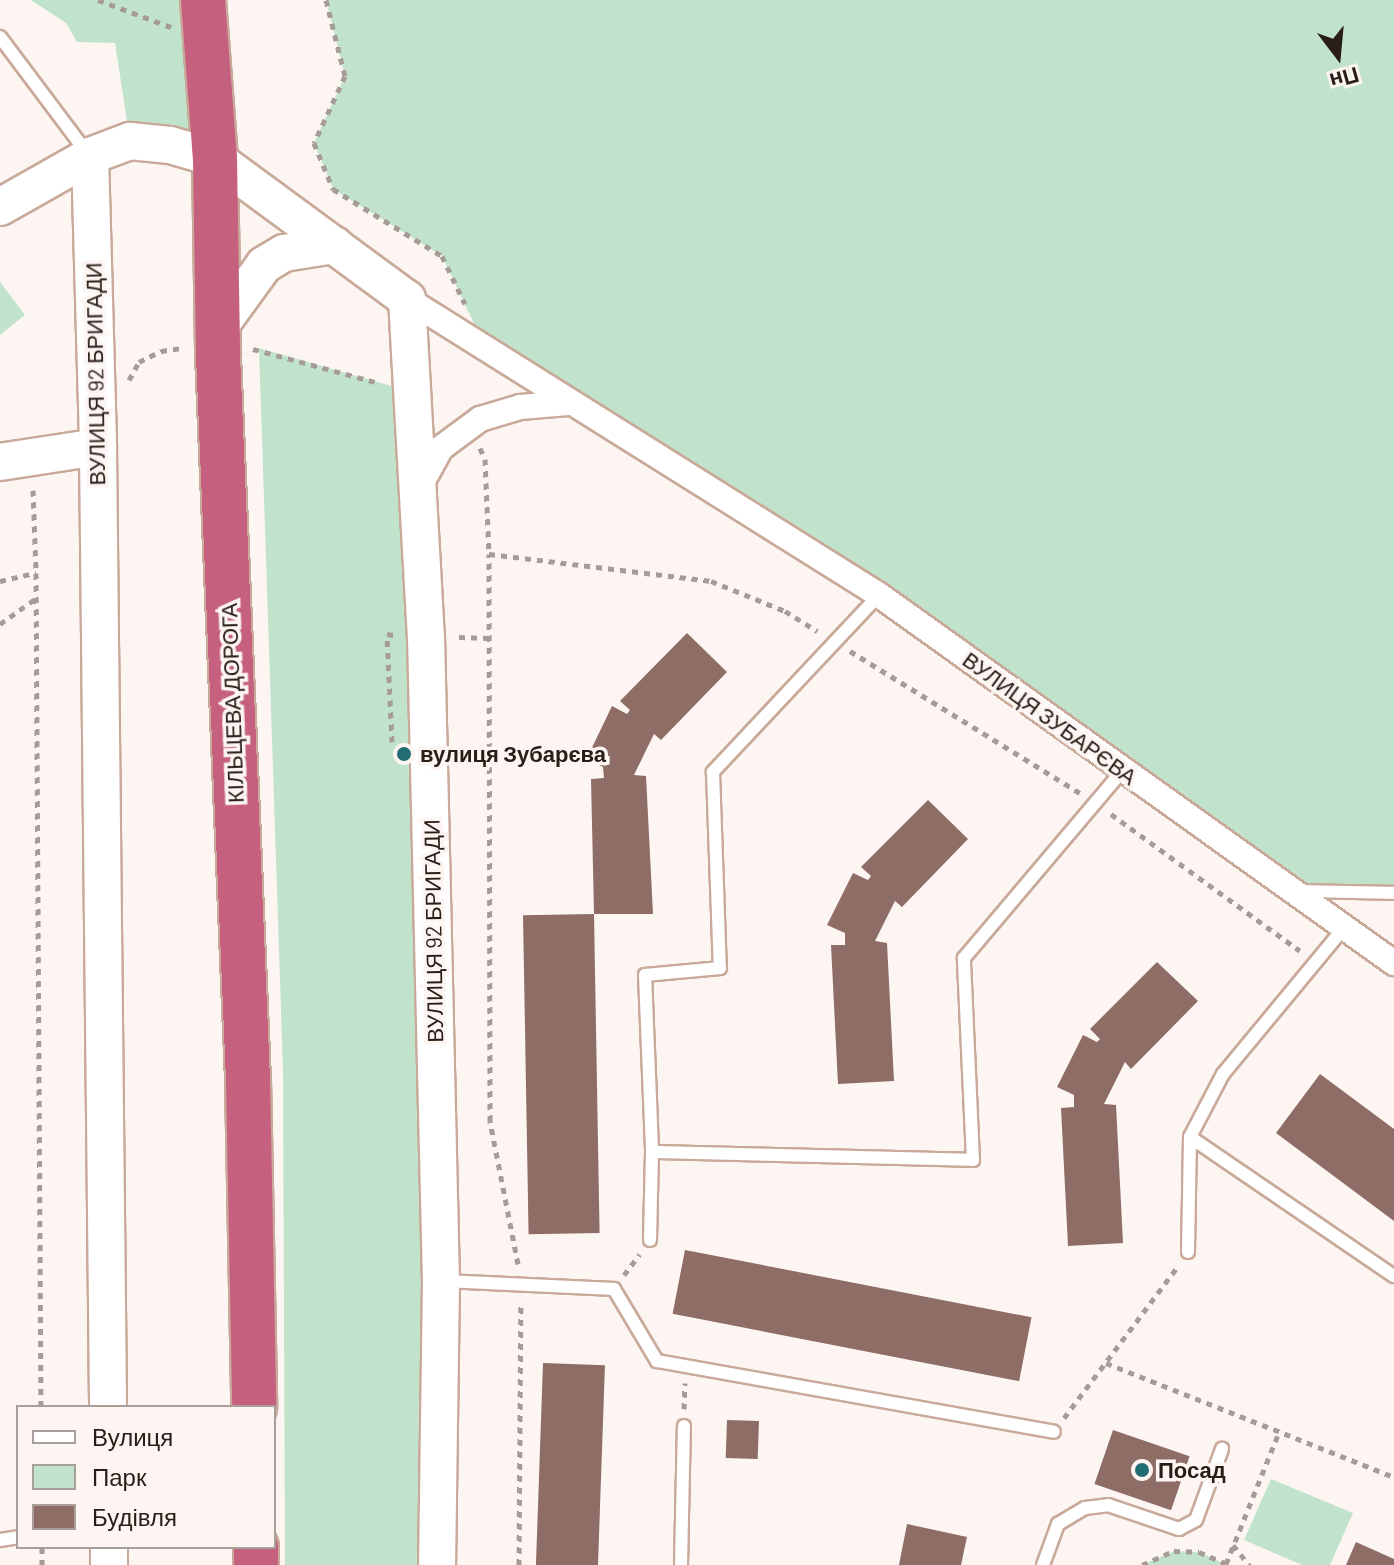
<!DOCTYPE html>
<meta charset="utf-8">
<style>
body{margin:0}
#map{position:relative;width:1394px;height:1565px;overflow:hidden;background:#fcf5f2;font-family:Barlow,sans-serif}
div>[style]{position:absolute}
.green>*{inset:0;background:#c2e3cb}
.building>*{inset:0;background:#8e6d67;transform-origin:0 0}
.path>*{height:5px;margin-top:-2.5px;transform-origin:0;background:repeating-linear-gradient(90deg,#a59c98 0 6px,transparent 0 12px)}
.roads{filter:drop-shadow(2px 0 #c9a999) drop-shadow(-2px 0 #c9a999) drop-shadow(0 2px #c9a999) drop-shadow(0 -2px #c9a999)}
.lane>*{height:12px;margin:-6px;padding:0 6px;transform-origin:6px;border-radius:6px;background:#fff}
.street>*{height:24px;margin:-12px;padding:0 12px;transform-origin:12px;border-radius:12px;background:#fff}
.secondary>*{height:36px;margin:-18px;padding:0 18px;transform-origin:18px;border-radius:18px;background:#fff}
.highway>*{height:44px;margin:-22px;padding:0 22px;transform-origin:22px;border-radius:22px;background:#c6607f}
.dots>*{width:22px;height:22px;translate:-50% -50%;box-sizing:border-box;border:4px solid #fcf5f2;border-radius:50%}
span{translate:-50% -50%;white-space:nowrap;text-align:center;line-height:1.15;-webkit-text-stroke:7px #fcf5f2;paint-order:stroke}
.street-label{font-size:22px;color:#291d17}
.poi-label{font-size:22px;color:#291d17;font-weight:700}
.left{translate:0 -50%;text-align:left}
.legend{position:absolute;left:16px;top:1405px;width:260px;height:144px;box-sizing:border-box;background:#fcf5f2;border:2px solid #a89f9a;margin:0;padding:10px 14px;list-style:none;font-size:24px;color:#291d17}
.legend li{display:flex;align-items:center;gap:16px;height:40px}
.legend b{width:40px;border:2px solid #a89f9a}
.north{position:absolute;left:1298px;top:16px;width:80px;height:80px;-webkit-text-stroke:6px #fcf5f2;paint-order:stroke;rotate:164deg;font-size:22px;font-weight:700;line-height:32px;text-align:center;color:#291d17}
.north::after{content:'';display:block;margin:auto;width:28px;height:36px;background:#291d17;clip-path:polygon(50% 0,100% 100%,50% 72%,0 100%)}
</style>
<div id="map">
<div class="green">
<div style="clip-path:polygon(31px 0,202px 0,215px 158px,130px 141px,115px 43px,77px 42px,66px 23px)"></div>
<div style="clip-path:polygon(326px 0,1394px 0,1394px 893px,1290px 891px,879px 595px,486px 349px,442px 256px,333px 189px,314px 143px,345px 76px)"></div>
<div style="clip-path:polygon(0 282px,25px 315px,0 335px)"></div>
<div style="clip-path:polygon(259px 348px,412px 392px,437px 1565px,285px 1565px,283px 1071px)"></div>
<div style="clip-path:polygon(1271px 1479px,1353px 1513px,1330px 1565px,1302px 1565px,1244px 1540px)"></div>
<div style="clip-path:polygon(1174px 1551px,1199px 1552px,1227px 1565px,1142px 1565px)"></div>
</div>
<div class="building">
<div style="clip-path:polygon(687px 633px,727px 672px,661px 740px,654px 734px,634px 775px,646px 776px,653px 914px,594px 914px,591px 779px,604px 778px,603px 767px,587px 758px,612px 706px,627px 714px,630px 710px,620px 701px)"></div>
<div style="clip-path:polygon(928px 800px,968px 839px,902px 907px,895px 901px,875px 941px,887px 943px,894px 1081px,838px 1084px,831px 945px,845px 945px,845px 933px,827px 925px,853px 873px,868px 880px,871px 876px,861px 867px)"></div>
<div style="left:594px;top:914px;width:319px;height:71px;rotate:89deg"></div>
<div style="clip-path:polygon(1157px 962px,1198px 1001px,1131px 1069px,1125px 1062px,1104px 1104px,1116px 1105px,1123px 1243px,1068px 1246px,1061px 1108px,1074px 1107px,1074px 1095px,1057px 1087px,1083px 1035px,1097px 1042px,1100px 1039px,1090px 1029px)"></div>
<div style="clip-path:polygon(1320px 1074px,1394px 1129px,1394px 1221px,1276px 1133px)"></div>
<div style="left:685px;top:1250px;width:353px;height:65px;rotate:11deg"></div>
<div style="left:543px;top:1363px;width:62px;height:202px;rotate:2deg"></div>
<div style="left:727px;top:1420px;width:32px;height:38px;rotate:2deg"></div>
<div style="left:1113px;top:1430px;width:81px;height:57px;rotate:19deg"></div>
<div style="clip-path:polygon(907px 1524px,967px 1537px,961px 1565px,899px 1565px)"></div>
<div style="clip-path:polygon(1356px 1542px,1394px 1559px,1394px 1565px,1346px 1565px)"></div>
</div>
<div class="path">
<div style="left:98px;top:0;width:78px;rotate:20.3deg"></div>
<div style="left:326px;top:0;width:78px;rotate:76deg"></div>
<div style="left:345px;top:76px;width:74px;rotate:114.8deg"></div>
<div style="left:314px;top:143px;width:50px;rotate:67.6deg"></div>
<div style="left:333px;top:189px;width:128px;rotate:31.6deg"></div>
<div style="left:442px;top:256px;width:53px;rotate:64.4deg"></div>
<div style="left:253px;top:349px;width:131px;rotate:15.1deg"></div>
<div style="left:129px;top:380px;width:21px;rotate:-61deg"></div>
<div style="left:139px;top:362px;width:25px;rotate:-27deg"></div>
<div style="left:161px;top:351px;width:21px;rotate:-8deg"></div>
<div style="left:480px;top:448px;width:12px;rotate:66deg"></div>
<div style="left:485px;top:459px;width:95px;rotate:87.6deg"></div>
<div style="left:33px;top:490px;width:83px;rotate:87.9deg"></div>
<div style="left:0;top:581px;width:37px;rotate:-13deg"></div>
<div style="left:36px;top:573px;width:834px;rotate:89.66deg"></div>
<div style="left:0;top:624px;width:43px;rotate:-35.5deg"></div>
<div style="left:459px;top:637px;width:31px;rotate:2deg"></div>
<div style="left:850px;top:651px;width:270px;rotate:31.7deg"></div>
<div style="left:392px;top:742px;width:108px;rotate:-92.7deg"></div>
<div style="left:387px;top:634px;width:7px;rotate:8deg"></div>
<div style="left:1111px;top:814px;width:233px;rotate:35.9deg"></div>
<div style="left:518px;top:1264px;width:146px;rotate:-101.1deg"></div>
<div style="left:490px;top:1121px;width:567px;rotate:-90.1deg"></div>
<div style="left:489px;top:554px;width:224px;rotate:6.9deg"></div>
<div style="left:711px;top:581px;width:80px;rotate:22.1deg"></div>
<div style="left:785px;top:611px;width:38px;rotate:32deg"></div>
<div style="left:624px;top:1275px;width:26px;rotate:-53deg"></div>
<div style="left:1106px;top:1363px;width:310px;rotate:21.6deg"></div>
<div style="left:684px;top:1409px;width:26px;rotate:-88deg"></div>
<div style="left:1064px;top:1418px;width:190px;rotate:-53.1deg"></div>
<div style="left:1233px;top:1545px;width:26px;rotate:51deg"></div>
<div style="left:1226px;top:1564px;width:144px;rotate:-68.1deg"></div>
<div style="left:42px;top:1565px;width:18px;rotate:-90deg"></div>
<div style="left:519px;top:1565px;width:263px;rotate:-89.6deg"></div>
<div style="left:1142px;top:1565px;width:35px;rotate:-24deg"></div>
<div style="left:1174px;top:1551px;width:25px;rotate:2deg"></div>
<div style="left:1199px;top:1552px;width:30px;rotate:23deg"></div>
</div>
<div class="roads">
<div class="lane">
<div style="left:0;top:37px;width:146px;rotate:53.1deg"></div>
<div style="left:879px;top:595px;width:243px;rotate:133.2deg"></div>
<div style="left:713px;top:772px;width:196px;rotate:88deg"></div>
<div style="left:720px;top:968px;width:75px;rotate:174.7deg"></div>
<div style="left:645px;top:975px;width:177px;rotate:87.7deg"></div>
<div style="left:652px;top:1152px;width:321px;rotate:1.4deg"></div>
<div style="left:973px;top:1160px;width:202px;rotate:-92.6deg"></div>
<div style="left:964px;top:958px;width:246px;rotate:-49.8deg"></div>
<div style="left:1301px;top:891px;width:93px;rotate:1.2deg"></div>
<div style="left:1190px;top:1137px;width:247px;rotate:34.3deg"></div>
<div style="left:650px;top:1240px;width:88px;rotate:-88.7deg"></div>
<div style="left:1188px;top:1252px;width:115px;rotate:-89deg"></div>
<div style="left:1190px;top:1137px;width:71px;rotate:-62.4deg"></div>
<div style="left:1223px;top:1074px;width:188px;rotate:-50.4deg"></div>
<div style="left:445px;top:1281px;width:169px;rotate:2.7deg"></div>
<div style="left:614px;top:1289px;width:84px;rotate:59.2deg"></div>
<div style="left:657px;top:1361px;width:403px;rotate:10.1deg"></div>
<div style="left:0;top:1540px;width:18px;rotate:-9deg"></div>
<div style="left:681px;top:1565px;width:139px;rotate:-88.8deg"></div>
<div style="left:1043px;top:1565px;width:44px;rotate:-69.9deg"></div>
<div style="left:1058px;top:1524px;width:31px;rotate:-31deg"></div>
<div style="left:1085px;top:1508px;width:23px;rotate:-7deg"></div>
<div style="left:1108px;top:1505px;width:75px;rotate:18.7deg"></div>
<div style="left:1179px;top:1529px;width:19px;rotate:-28deg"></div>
<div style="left:1196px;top:1520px;width:76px;rotate:-69.9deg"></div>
</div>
<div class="street">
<div style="left:407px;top:299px;width:557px;rotate:32.09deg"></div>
<div style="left:879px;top:595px;width:633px;rotate:35.55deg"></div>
<div style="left:419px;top:488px;width:46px;rotate:-61.2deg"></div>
<div style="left:441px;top:448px;width:49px;rotate:-36.6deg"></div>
<div style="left:480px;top:419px;width:42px;rotate:-16.7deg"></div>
<div style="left:520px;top:407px;width:48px;rotate:-4.8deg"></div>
</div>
<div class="secondary">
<div style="left:90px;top:156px;width:291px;rotate:88.4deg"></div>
<div style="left:98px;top:447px;width:960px;rotate:89.4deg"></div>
<div style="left:0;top:207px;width:103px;rotate:-29.5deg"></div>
<div style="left:90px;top:156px;width:43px;rotate:-20.6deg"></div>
<div style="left:130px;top:141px;width:40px;rotate:5.7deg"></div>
<div style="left:170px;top:145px;width:47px;rotate:16.1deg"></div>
<div style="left:215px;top:158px;width:238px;rotate:36.3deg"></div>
<div style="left:407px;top:299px;width:338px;rotate:86.8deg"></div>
<div style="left:426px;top:636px;width:645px;rotate:88.67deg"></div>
<div style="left:441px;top:1281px;width:284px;rotate:90.8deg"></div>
<div style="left:217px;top:330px;width:80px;rotate:-54.1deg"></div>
<div style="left:264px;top:265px;width:23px;rotate:-31deg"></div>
<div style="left:284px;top:253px;width:51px;rotate:-9.1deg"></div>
<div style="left:0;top:462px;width:99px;rotate:-8.7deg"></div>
<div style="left:109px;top:1565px;width:18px;rotate:-90deg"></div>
</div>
<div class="highway">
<div style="left:203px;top:0;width:158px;rotate:85.7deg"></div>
<div style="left:215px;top:158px;width:197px;rotate:89.1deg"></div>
<div style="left:218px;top:355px;width:726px;rotate:87.63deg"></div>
<div style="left:248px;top:1080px;width:327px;rotate:88.9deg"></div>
<div style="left:256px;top:1547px;width:18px;rotate:90deg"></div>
</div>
</div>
<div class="dots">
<div style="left:404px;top:754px;background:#226d74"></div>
<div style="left:1142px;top:1470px;background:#226d74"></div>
</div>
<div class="street-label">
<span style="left:95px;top:374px;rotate:-91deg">ВУЛИЦЯ 92 БРИГАДИ</span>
<span style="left:232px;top:703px;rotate:-92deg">КІЛЬЦЕВА ДОРОГА</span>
<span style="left:1050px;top:718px;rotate:36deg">ВУЛИЦЯ ЗУБАРЄВА</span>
<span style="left:433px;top:931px;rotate:-91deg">ВУЛИЦЯ 92 БРИГАДИ</span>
</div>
<div class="poi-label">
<span class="left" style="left:420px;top:754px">вулиця Зубарєва</span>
<span class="left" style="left:1158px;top:1470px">Посад</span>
</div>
<ul class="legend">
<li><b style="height:10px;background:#fff"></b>Вулиця</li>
<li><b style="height:22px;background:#c2e3cb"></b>Парк</li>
<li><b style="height:22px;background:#8e6d67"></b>Будівля</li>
</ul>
<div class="north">Пн</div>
</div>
